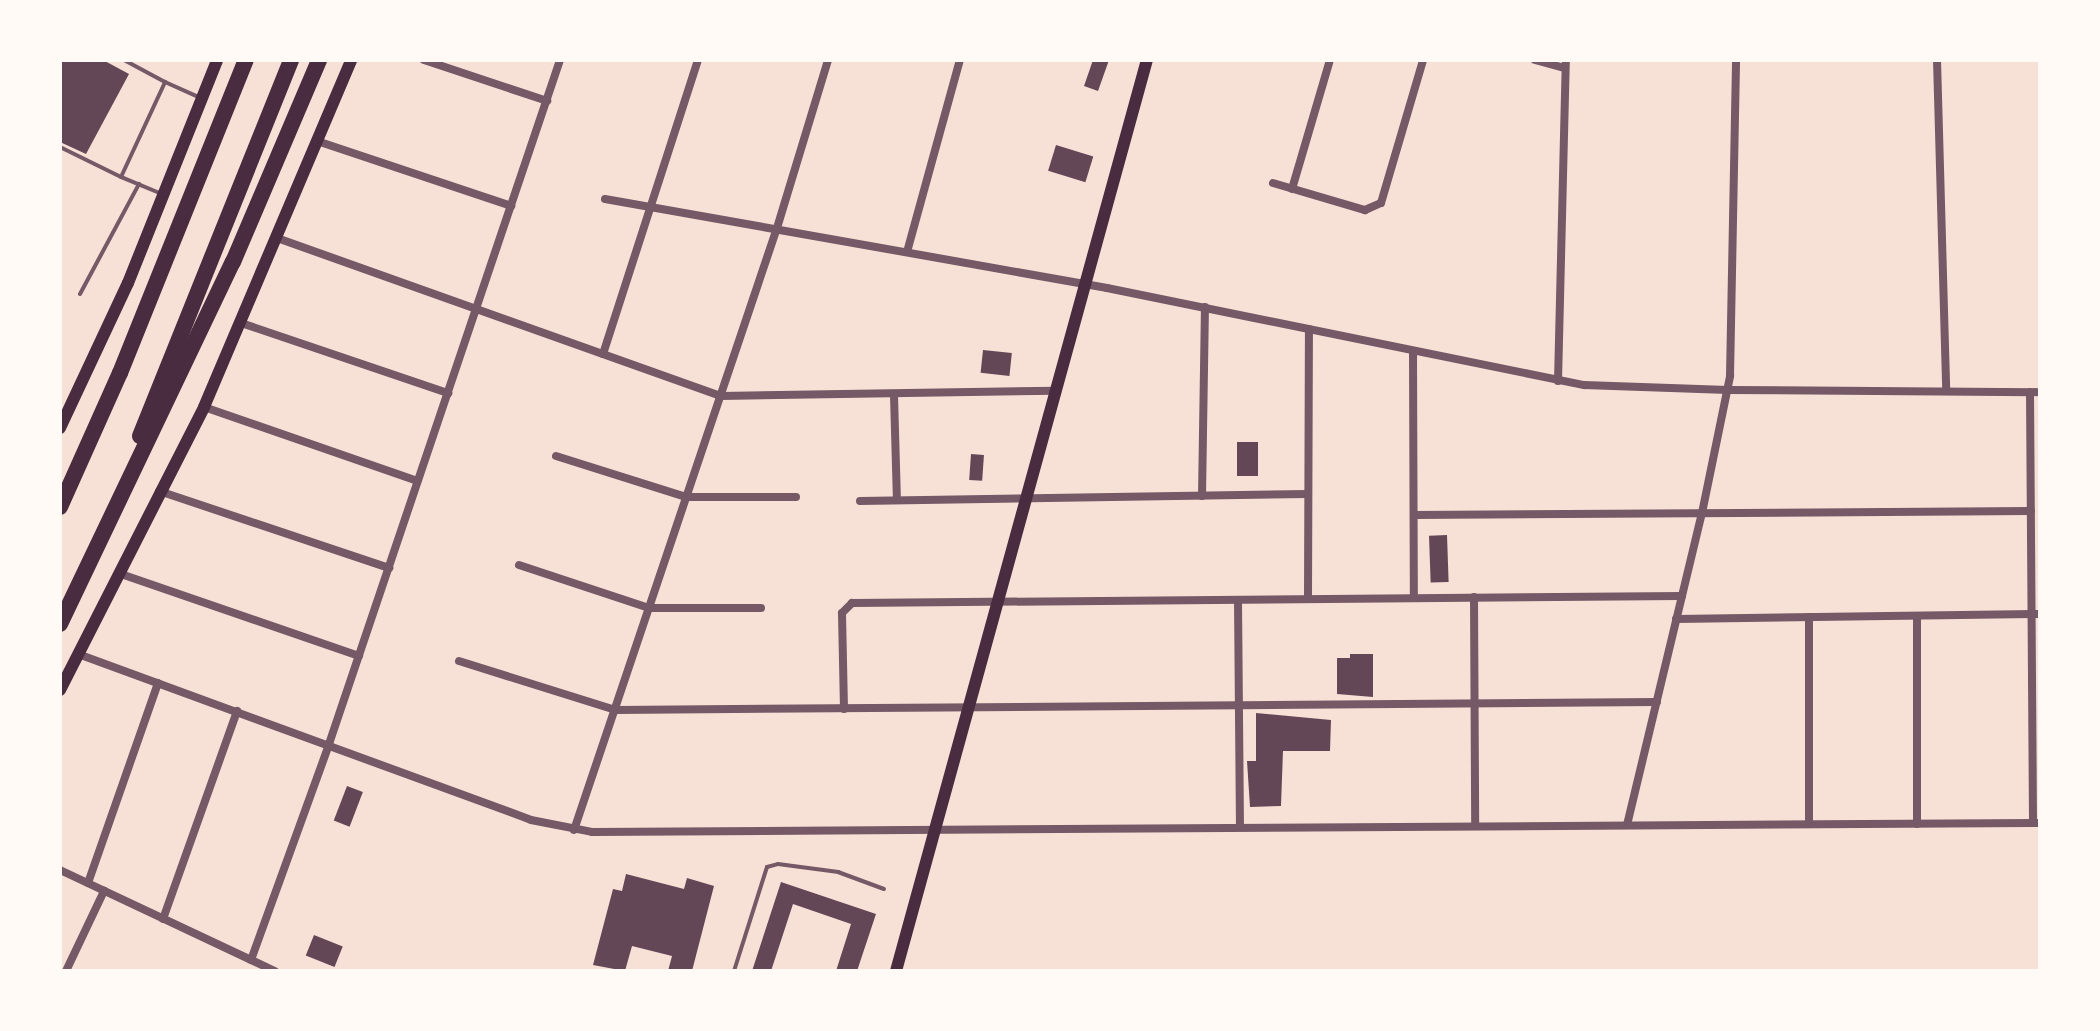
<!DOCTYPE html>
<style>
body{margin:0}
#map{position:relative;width:2100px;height:1031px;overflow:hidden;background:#f7e1d7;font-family:Mulish,sans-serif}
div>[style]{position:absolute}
.building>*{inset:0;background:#644757;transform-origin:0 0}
.service>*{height:4px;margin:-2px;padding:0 2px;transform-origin:2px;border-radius:2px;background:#755966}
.minor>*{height:8px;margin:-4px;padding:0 4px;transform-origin:4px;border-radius:4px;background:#755966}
.secondary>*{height:12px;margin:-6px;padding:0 6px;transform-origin:6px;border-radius:6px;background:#4a2c40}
.motorway>*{height:16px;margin:-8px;padding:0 8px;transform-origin:8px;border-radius:8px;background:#4a2c40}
span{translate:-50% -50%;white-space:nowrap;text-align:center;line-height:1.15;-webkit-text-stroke:6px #fffaf5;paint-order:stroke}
.frame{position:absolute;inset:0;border:62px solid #fffaf5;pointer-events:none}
</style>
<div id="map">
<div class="building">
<div style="clip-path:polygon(60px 60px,103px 60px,129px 74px,86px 154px,60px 142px)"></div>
<div style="clip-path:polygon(1093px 60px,1109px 60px,1098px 91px,1084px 86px)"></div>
<div style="left:1056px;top:145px;width:39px;height:27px;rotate:17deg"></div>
<div style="left:983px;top:350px;width:29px;height:23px;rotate:6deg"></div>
<div style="left:1237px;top:442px;width:21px;height:34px"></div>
<div style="left:971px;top:454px;width:13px;height:26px;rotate:4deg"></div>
<div style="left:1447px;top:535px;width:47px;height:18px;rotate:88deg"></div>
<div style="clip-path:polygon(1350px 654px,1373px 654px,1373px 697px,1337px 694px,1337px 658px,1350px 658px)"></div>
<div style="clip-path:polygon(1256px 713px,1331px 720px,1330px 751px,1283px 751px,1281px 806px,1250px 807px,1247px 761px,1256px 761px)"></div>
<div style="left:347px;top:786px;width:17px;height:37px;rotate:21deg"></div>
<div style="clip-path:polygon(626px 874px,684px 889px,687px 878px,714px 886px,692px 971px,668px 971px,672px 956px,632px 946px,625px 971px,593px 965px,613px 889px,622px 891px)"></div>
<div style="clip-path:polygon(781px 882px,876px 914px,857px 971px,836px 971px,851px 924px,793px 904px,771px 971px,752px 971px)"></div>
<div style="left:314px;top:935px;width:31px;height:22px;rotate:22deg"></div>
</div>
<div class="service">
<div style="left:124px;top:60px;width:47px;rotate:28.2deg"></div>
<div style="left:60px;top:147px;width:68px;rotate:26.2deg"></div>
<div style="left:162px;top:194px;width:44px;rotate:-157.5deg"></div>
<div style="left:121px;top:177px;width:105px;rotate:-65.1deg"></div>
<div style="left:165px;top:82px;width:37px;rotate:24deg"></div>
<div style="left:80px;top:294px;width:125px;rotate:-61.8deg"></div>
<div style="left:734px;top:971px;width:109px;rotate:-72.4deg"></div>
<div style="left:767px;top:867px;width:11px;rotate:-15deg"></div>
<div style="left:778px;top:864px;width:61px;rotate:7.6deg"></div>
<div style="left:838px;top:872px;width:49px;rotate:20.3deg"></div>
</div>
<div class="minor">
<div style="left:424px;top:60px;width:130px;rotate:18.4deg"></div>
<div style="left:1535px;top:60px;width:31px;rotate:15deg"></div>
<div style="left:1937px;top:60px;width:331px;rotate:88.4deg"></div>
<div style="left:317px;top:141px;width:205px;rotate:18.5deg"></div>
<div style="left:1273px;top:183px;width:96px;rotate:16.4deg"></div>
<div style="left:1365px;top:210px;width:17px;rotate:-24deg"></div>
<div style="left:1381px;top:203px;width:149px;rotate:-73.6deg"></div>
<div style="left:1292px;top:189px;width:134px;rotate:-73.6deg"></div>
<div style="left:605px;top:199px;width:510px;rotate:10.05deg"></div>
<div style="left:1107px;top:288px;width:487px;rotate:11.5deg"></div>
<div style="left:1584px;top:385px;width:144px;rotate:2deg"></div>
<div style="left:1728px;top:390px;width:312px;rotate:0.4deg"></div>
<div style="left:277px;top:238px;width:471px;rotate:19.6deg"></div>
<div style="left:721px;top:396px;width:335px;rotate:-0.9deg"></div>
<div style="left:907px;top:252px;width:199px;rotate:-74.6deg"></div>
<div style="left:241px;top:323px;width:219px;rotate:18.7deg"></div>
<div style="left:1413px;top:351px;width:247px;rotate:89.8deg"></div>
<div style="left:603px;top:354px;width:309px;rotate:-72.1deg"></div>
<div style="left:1558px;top:381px;width:321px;rotate:-88.6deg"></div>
<div style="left:2030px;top:392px;width:431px;rotate:89.6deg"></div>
<div style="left:894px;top:395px;width:105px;rotate:88.4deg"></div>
<div style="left:204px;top:407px;width:226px;rotate:19.1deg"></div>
<div style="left:556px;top:456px;width:136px;rotate:17.5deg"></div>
<div style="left:686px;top:497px;width:110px"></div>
<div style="left:159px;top:491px;width:243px;rotate:18.5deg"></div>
<div style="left:1202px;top:496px;width:189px;rotate:-89.1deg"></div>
<div style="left:860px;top:501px;width:448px;rotate:-0.9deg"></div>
<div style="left:1414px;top:515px;width:617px;rotate:-0.37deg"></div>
<div style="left:519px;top:565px;width:137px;rotate:18.3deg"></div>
<div style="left:649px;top:608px;width:112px"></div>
<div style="left:118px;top:573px;width:255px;rotate:19deg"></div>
<div style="left:1474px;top:597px;width:229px;rotate:89.7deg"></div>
<div style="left:1308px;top:599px;width:270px;rotate:-89.8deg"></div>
<div style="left:1238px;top:600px;width:227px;rotate:89.5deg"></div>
<div style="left:1676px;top:619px;width:364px;rotate:-0.8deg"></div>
<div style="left:78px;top:654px;width:482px;rotate:20.1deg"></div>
<div style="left:531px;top:820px;width:62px;rotate:11.1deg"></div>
<div style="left:592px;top:832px;width:1448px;rotate:-0.36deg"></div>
<div style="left:459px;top:661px;width:164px;rotate:17.4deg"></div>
<div style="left:615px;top:710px;width:1042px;rotate:-0.44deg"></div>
<div style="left:844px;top:709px;width:96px;rotate:-91.2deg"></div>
<div style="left:842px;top:613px;width:14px;rotate:-45deg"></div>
<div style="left:852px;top:603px;width:830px;rotate:-0.48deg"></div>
<div style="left:1809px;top:824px;width:207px;rotate:-90deg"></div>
<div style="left:1917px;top:824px;width:208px;rotate:-90deg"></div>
<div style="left:1627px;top:825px;width:321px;rotate:-76.5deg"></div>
<div style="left:1702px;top:513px;width:140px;rotate:-78.4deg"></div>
<div style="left:1730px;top:376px;width:316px;rotate:-88.9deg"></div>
<div style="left:574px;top:830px;width:635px;rotate:-71.37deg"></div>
<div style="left:777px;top:228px;width:176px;rotate:-73.1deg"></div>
<div style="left:60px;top:870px;width:238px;rotate:25.2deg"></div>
<div style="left:88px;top:883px;width:212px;rotate:-70.7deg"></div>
<div style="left:163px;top:919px;width:221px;rotate:-70.4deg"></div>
<div style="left:251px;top:960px;width:230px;rotate:-70.1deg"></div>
<div style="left:329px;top:744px;width:722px;rotate:-71.34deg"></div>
<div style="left:66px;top:971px;width:89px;rotate:-64.6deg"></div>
</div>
<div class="secondary">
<div style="left:60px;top:428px;width:160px;rotate:-64.9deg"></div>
<div style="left:128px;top:283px;width:240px;rotate:-68.2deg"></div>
<div style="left:60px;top:690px;width:318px;rotate:-63deg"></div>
<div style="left:204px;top:407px;width:377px;rotate:-67deg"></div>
<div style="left:896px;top:971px;width:945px;rotate:-74.6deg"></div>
</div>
<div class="motorway">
<div style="left:140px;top:436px;width:405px;rotate:-68.1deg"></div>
<div style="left:60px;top:507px;width:147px;rotate:-65.9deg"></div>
<div style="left:120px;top:373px;width:337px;rotate:-68.1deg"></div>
<div style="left:60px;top:624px;width:401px;rotate:-64.5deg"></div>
<div style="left:233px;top:262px;width:220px;rotate:-66.9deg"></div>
</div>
<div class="frame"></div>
</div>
